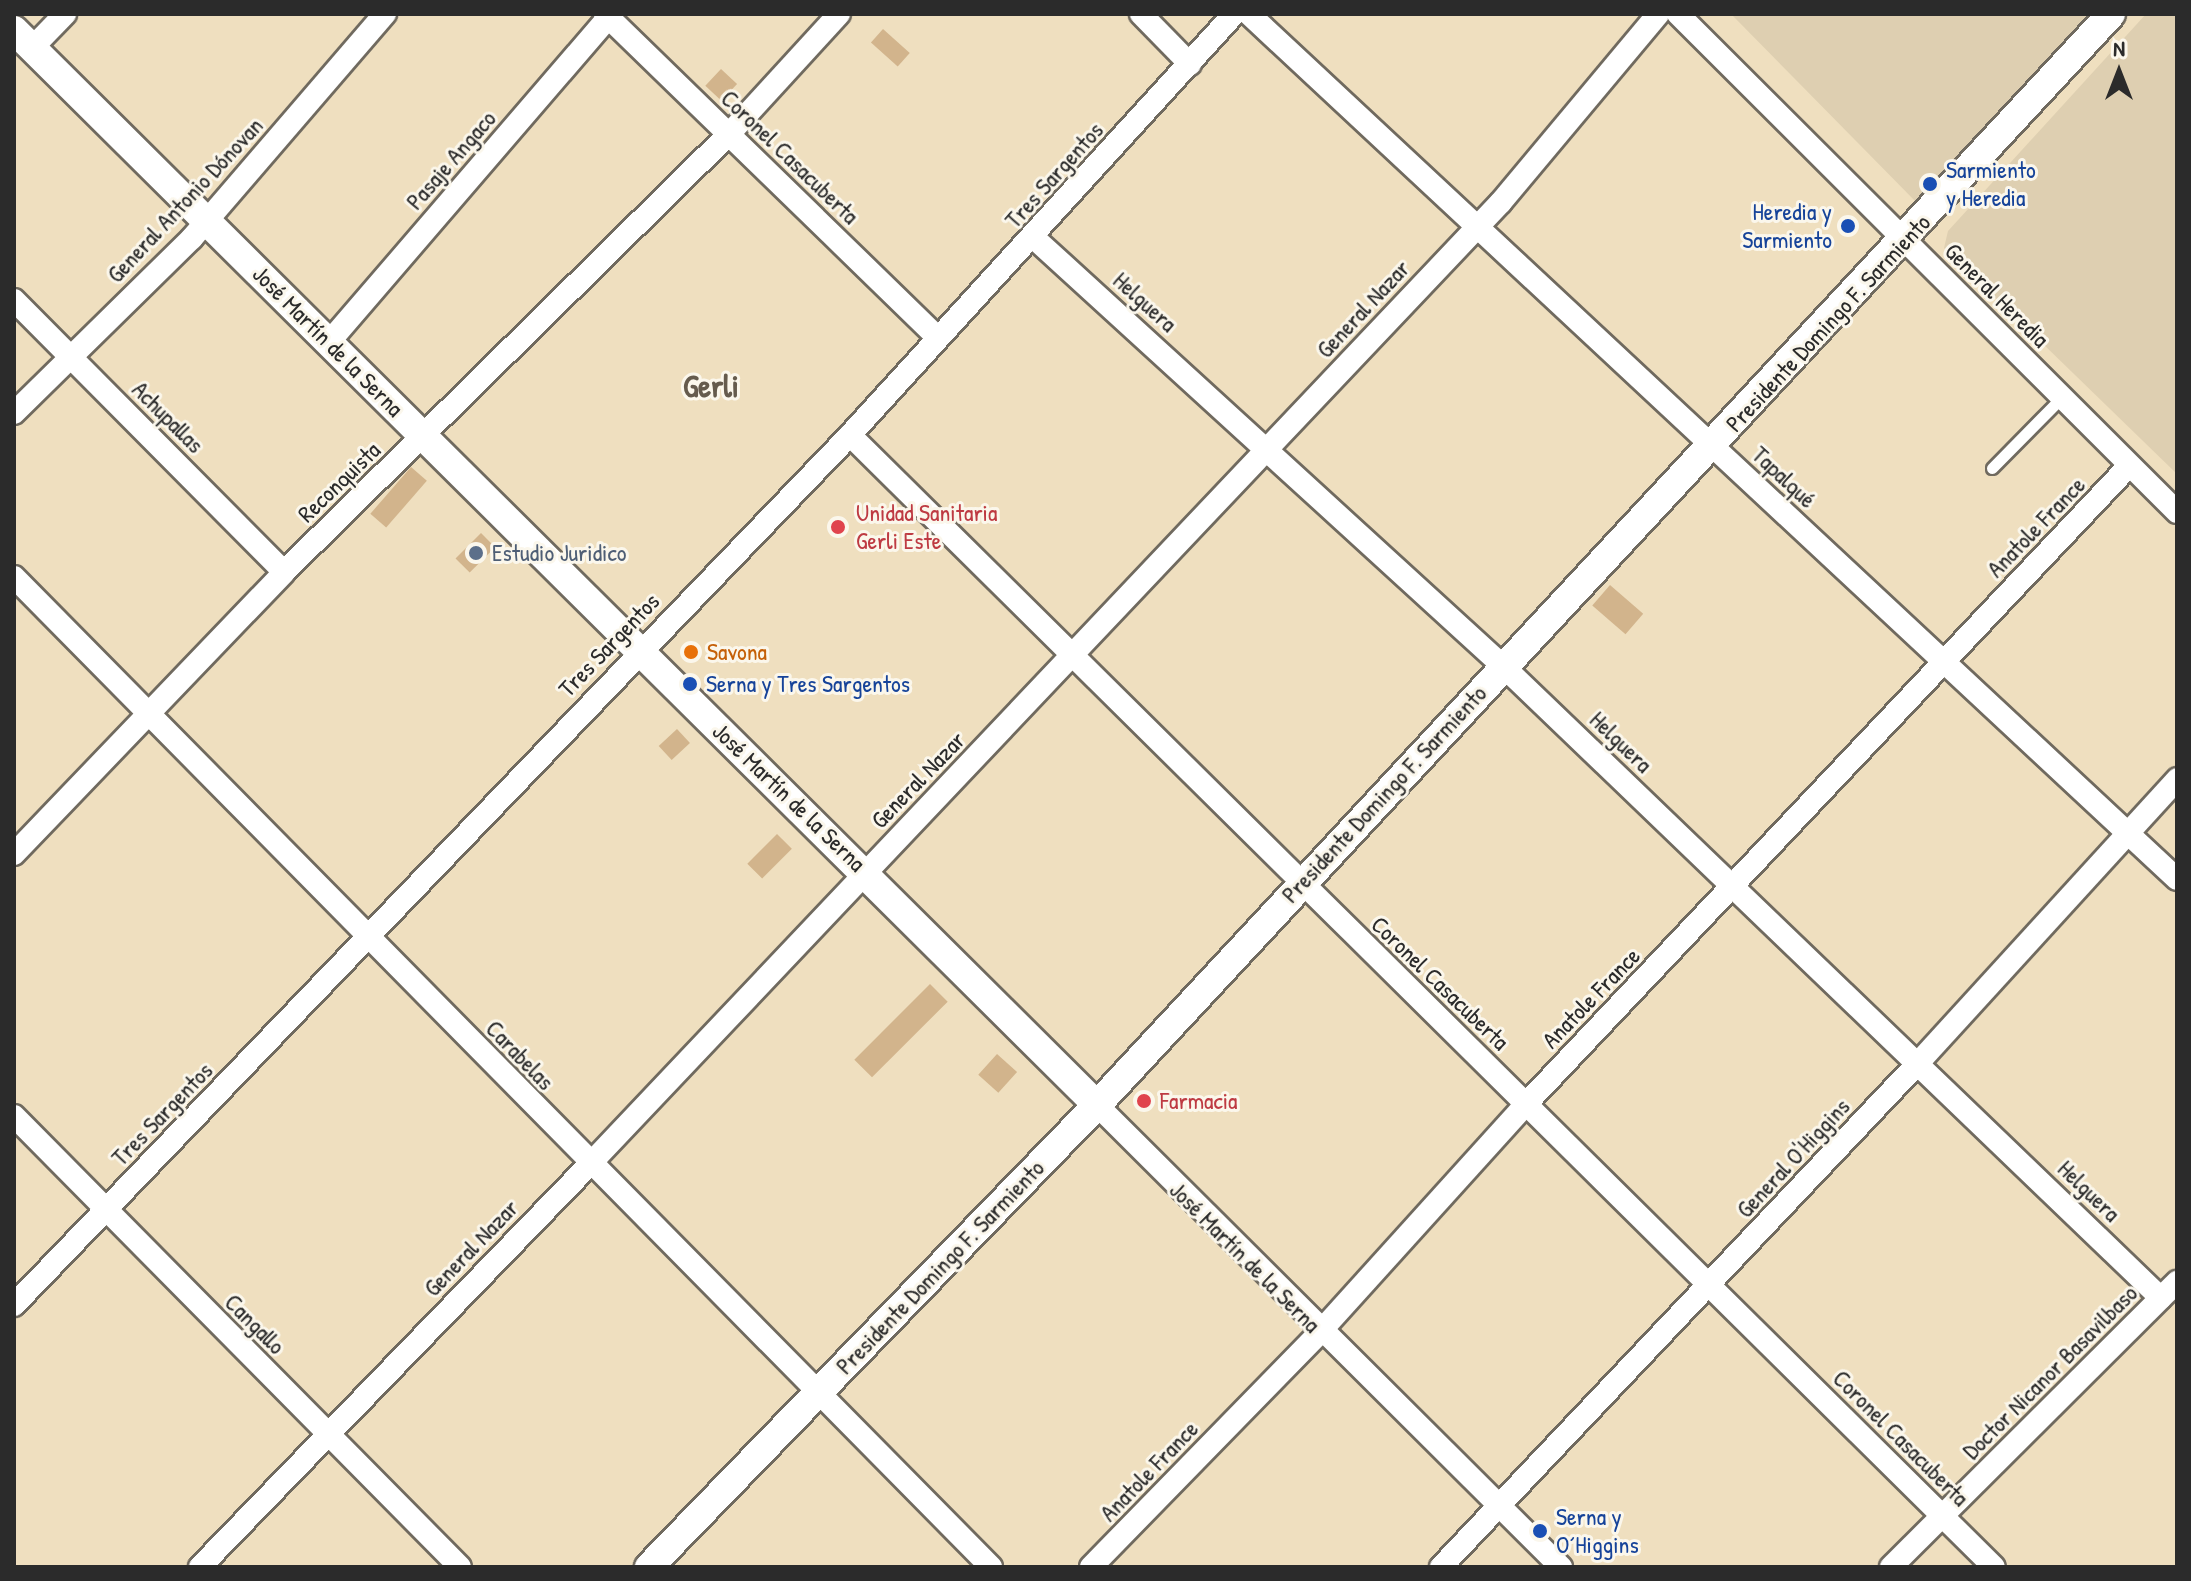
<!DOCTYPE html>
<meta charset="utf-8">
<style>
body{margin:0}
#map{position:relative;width:2191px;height:1581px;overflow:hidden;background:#efdfbf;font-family:"Patrick Hand",sans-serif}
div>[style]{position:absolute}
.built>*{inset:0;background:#decfb1}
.building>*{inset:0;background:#d2b48c;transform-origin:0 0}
.roads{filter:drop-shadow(2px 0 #706a5f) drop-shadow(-2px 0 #706a5f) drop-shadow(0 2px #706a5f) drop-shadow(0 -2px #706a5f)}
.service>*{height:11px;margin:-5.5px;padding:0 5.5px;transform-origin:5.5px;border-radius:5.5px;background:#fff}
.minor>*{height:22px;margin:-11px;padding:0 11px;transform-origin:11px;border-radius:11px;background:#fff}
.tertiary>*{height:28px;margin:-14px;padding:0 14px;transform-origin:14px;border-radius:14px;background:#fff}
.dots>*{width:22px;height:22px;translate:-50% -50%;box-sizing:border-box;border:4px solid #fbf7ec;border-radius:50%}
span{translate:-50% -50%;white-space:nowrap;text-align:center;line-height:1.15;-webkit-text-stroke:6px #fbf7ec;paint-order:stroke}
.street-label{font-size:24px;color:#2b2b2b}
.transit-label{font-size:24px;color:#164399}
.left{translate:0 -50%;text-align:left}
.right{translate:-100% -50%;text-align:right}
.health-label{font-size:24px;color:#be3a42}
.service-label{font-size:24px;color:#4e5e75}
.food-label{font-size:24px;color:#c56008}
.district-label{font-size:32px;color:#655b4d;font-weight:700}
.frame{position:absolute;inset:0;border:16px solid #2b2b2b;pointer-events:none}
.north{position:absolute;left:2079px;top:32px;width:80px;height:80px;-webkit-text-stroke:6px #fbf7ec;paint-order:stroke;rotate:0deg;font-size:22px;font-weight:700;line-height:32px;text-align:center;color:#2b2b2b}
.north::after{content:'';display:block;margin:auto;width:28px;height:36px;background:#2b2b2b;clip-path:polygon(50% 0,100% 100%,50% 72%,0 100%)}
</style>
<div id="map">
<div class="built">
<div style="clip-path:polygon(1731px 14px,2103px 14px,1920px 206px)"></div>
<div style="clip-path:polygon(2146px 14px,2177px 14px,2177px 474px,1944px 248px,1948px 231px)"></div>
</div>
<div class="building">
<div style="left:883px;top:29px;width:36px;height:18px;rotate:42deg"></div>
<div style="left:721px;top:69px;width:22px;height:23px;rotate:43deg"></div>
<div style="left:411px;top:467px;width:21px;height:62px;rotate:41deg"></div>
<div style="left:481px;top:533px;width:20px;height:36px;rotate:45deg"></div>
<div style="left:1610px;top:585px;width:44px;height:27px;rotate:41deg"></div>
<div style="left:677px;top:729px;width:19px;height:25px;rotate:47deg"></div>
<div style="left:777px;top:834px;width:21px;height:42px;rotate:45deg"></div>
<div style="left:930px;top:984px;width:25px;height:107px;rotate:45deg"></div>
<div style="left:997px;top:1054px;width:27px;height:28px;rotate:42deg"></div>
</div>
<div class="roads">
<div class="service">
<div style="left:1992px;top:468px;width:100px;rotate:-45.4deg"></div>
</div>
<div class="minor">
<div style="left:605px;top:14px;width:463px;rotate:44.2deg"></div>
<div style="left:1141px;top:14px;width:70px;rotate:45.6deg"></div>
<div style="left:1249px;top:14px;width:1269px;rotate:42.99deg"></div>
<div style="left:1678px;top:14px;width:705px;rotate:44.94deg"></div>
<div style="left:33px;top:47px;width:46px;rotate:-45.9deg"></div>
<div style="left:1033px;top:237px;width:636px;rotate:42.39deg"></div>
<div style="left:1503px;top:666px;width:912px;rotate:43.85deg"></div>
<div style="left:14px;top:300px;width:383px;rotate:45.2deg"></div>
<div style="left:330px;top:341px;width:431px;rotate:-49.3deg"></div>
<div style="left:14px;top:413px;width:250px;rotate:-44.5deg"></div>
<div style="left:192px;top:238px;width:296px;rotate:-49.3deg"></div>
<div style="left:850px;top:435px;width:1609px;rotate:44.7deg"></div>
<div style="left:14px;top:577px;width:1391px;rotate:45.38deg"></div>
<div style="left:14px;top:854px;width:390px;rotate:-46.2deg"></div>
<div style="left:284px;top:572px;width:626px;rotate:-44.55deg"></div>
<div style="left:730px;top:133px;width:161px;rotate:-47.5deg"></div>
<div style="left:1097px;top:1105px;width:655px;rotate:44.88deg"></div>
<div style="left:14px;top:1116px;width:634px;rotate:45.32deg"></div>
<div style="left:14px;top:1305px;width:1207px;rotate:-46.14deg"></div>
<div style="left:850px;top:435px;width:570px;rotate:-47.63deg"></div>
<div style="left:200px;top:1567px;width:562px;rotate:-45.94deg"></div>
<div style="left:591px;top:1163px;width:1323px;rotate:-46.56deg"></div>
<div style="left:1501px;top:202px;width:245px;rotate:-50.1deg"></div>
<div style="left:1091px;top:1567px;width:328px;rotate:-45.7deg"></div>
<div style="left:1320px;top:1332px;width:307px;rotate:-47.9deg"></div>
<div style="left:1526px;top:1104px;width:878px;rotate:-46.62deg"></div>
<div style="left:1441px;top:1567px;width:695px;rotate:-46.57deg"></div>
<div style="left:1919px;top:1062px;width:383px;rotate:-47.6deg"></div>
<div style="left:1891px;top:1567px;width:404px;rotate:-44.9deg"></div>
</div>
<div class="tertiary">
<div style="left:14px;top:30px;width:1526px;rotate:44.79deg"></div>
<div style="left:649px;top:1567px;width:644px;rotate:-45.88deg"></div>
<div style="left:1097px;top:1105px;width:1489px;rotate:-47.09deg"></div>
</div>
</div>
<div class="dots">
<div style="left:1930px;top:184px;background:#1a4fb4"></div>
<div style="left:1848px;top:226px;background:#1a4fb4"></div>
<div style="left:838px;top:527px;background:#e0444e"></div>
<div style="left:476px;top:553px;background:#5c6f8a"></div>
<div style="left:691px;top:652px;background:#e8710a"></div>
<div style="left:690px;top:684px;background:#1a4fb4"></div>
<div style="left:1144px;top:1101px;background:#e0444e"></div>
<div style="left:1540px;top:1531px;background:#1a4fb4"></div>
</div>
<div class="street-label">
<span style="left:790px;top:157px;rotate:44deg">Coronel Casacuberta</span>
<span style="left:451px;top:160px;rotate:-49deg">Pasaje Angaco</span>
<span style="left:1054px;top:175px;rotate:-48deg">Tres Sargentos</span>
<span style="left:185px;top:200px;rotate:-47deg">General Antonio Dónovan</span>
<span style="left:1997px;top:295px;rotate:45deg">General Heredia</span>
<span style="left:1145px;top:302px;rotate:42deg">Helguera</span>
<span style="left:1363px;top:309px;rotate:-47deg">General Nazar</span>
<span style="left:1828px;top:323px;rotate:-47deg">Presidente Domingo F. Sarmiento</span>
<span style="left:328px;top:341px;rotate:45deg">José Martín de la Serna</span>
<span style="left:168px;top:417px;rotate:45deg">Achupallas</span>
<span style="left:1784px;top:477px;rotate:43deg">Tapalqué</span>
<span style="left:339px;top:482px;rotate:-44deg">Reconquista</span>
<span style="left:2036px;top:527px;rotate:-46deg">Anatole France</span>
<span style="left:609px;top:645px;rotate:-46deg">Tres Sargentos</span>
<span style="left:1621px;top:742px;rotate:44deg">Helguera</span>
<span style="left:918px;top:780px;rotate:-46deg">General Nazar</span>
<span style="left:1384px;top:794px;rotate:-47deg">Presidente Domingo F. Sarmiento</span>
<span style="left:789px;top:797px;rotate:44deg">José Martín de la Serna</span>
<span style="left:1440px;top:983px;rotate:44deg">Coronel Casacuberta</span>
<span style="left:1591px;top:998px;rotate:-46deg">Anatole France</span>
<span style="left:520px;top:1055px;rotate:46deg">Carabelas</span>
<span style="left:162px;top:1114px;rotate:-46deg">Tres Sargentos</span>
<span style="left:1793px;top:1158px;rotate:-47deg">General O'Higgins</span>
<span style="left:2089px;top:1191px;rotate:44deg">Helguera</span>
<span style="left:471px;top:1248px;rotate:-46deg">General Nazar</span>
<span style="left:1245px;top:1257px;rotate:45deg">José Martín de la Serna</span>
<span style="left:940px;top:1267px;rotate:-46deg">Presidente Domingo F. Sarmiento</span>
<span style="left:255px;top:1324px;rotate:45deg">Cangallo</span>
<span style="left:2050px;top:1372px;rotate:-45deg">Doctor Nicanor Basavilbaso</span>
<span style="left:1901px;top:1438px;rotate:45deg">Coronel Casacuberta</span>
<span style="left:1149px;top:1471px;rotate:-46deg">Anatole France</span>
</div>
<div class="transit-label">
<span class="left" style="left:1946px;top:184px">Sarmiento<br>y Heredia</span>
<span class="right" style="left:1832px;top:226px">Heredia y<br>Sarmiento</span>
<span class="left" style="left:706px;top:684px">Serna y Tres Sargentos</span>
<span class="left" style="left:1556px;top:1531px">Serna y<br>O´Higgins</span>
</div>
<div class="health-label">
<span class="left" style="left:856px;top:527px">Unidad Sanitaria<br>Gerli Este</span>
<span class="left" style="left:1160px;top:1101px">Farmacia</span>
</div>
<div class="service-label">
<span class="left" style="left:492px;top:553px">Estudio Juridico</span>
</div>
<div class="food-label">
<span class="left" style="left:707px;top:652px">Savona</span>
</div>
<div class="district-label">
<span style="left:711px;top:386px">Gerli</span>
</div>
<div class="frame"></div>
<div class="north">N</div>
</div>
